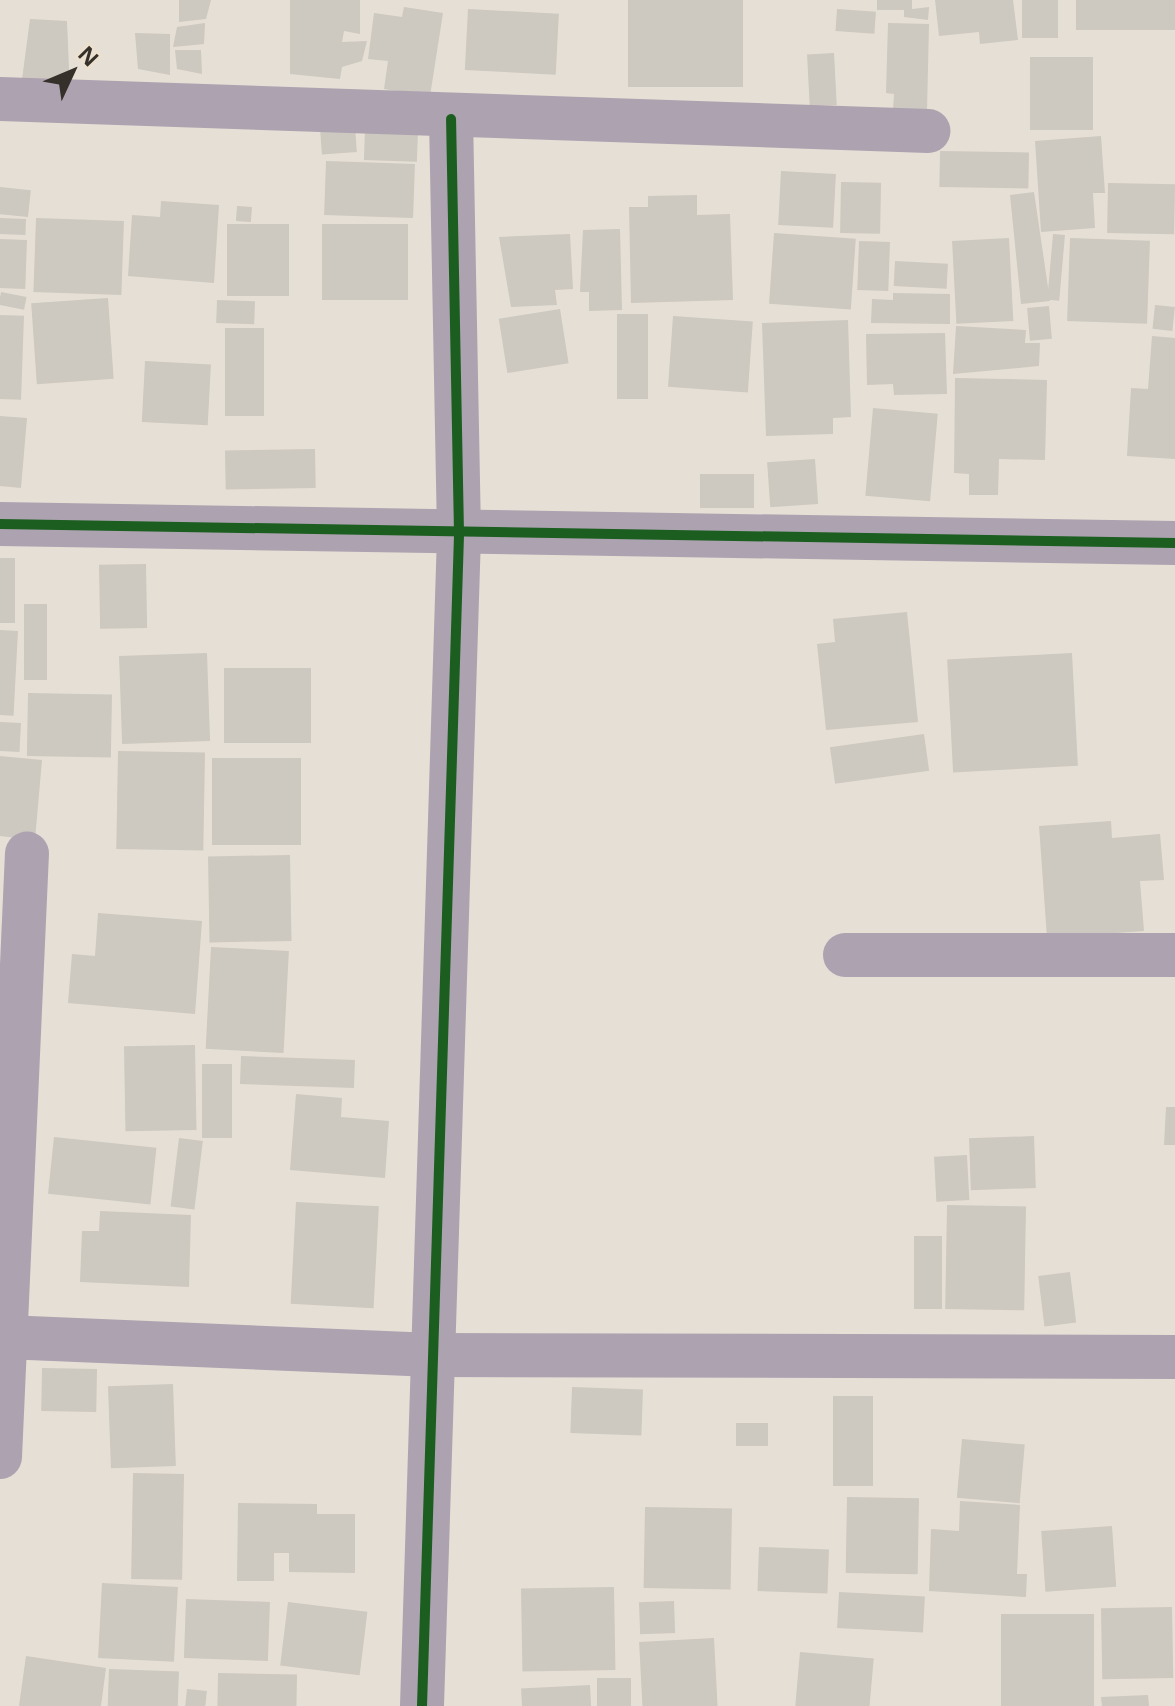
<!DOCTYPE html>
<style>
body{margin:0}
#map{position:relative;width:1175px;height:1706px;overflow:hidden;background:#e6dfd5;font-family:"Noto Sans",sans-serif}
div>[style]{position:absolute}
.building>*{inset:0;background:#cdc8c0;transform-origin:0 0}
.minor>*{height:44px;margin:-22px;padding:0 22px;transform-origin:22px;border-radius:22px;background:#ada2b0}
.cycleway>*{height:10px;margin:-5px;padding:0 5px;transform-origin:5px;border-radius:5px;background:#1b5e20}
span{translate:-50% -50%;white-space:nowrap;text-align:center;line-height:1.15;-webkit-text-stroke:7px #ece0cf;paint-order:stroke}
.north{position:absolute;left:32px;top:32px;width:80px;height:80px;-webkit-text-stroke:6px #ece0cf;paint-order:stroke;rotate:46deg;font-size:22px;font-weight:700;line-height:32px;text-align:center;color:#35302a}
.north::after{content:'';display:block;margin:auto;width:28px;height:36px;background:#35302a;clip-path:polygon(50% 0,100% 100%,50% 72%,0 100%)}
</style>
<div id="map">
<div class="building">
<div style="clip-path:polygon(179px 0,211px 0,206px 19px,179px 22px)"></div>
<div style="clip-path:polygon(290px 0,360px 0,360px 34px,344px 31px,342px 42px,367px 41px,362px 61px,342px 67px,340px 79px,290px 74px)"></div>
<div style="left:628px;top:0;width:115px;height:87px"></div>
<div style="left:877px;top:0;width:35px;height:10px"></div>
<div style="clip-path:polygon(935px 0,1013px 0,1018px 40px,980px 44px,979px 32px,939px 36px)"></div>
<div style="left:1022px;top:0;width:36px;height:38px"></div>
<div style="left:1076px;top:0;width:99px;height:30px"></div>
<div style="clip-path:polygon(404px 7px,443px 13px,430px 96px,384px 89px,388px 61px,368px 59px,374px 13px,402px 17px)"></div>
<div style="clip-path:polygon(929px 7px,928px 20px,904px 17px,904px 10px)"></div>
<div style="left:468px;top:9px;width:91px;height:61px;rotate:3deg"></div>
<div style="left:837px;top:9px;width:39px;height:22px;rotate:4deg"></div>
<div style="clip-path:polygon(30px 19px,67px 21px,70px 92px,21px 87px)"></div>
<div style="clip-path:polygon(205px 23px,204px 44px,173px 47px,177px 27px)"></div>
<div style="clip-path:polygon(888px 23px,929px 24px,927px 111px,893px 110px,894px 94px,886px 93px)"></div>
<div style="clip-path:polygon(135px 33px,170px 34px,170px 75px,138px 69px)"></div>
<div style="clip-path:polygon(175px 50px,201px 50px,202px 74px,177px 69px)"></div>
<div style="left:834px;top:53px;width:52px;height:27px;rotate:87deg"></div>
<div style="left:1093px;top:57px;width:73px;height:63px;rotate:90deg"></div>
<div style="left:355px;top:126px;width:26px;height:35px;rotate:86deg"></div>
<div style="left:365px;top:129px;width:53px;height:31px;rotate:2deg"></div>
<div style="clip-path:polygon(1101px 136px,1105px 193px,1093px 193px,1095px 228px,1041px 232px,1035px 141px)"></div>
<div style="left:940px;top:151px;width:89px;height:36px;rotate:1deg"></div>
<div style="left:326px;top:161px;width:89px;height:54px;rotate:2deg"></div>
<div style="left:781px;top:171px;width:55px;height:54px;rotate:3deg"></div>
<div style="left:841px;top:182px;width:40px;height:51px;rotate:1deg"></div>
<div style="left:1108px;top:183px;width:67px;height:50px;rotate:1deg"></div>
<div style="left:0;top:187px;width:31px;height:27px;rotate:6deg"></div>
<div style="clip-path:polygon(1034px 192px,1050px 301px,1021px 304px,1010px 195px)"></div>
<div style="clip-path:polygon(697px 195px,697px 215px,730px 214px,733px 300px,631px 303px,629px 207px,648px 207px,648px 196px)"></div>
<div style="clip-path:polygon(161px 201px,219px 205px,214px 283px,128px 276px,132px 215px,160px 217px)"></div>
<div style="left:237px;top:206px;width:15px;height:15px;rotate:4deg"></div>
<div style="left:0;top:218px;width:26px;height:16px;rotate:2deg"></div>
<div style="left:36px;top:218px;width:88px;height:74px;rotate:2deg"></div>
<div style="left:227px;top:224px;width:62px;height:72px"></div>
<div style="left:322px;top:224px;width:86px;height:76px"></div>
<div style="clip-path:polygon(620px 229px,622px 310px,589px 311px,589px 292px,580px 292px,583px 230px)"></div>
<div style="left:774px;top:233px;width:82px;height:71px;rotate:4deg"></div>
<div style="clip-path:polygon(570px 234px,573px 289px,555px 290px,557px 305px,511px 307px,499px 237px)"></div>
<div style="left:1053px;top:234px;width:12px;height:66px;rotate:5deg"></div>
<div style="left:1009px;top:238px;width:83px;height:57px;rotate:87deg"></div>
<div style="left:1070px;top:238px;width:80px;height:83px;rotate:2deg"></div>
<div style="left:0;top:239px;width:27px;height:49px;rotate:2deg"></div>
<div style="left:859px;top:241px;width:31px;height:49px;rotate:2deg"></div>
<div style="left:895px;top:261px;width:53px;height:25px;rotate:3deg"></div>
<div style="left:1px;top:292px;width:26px;height:13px;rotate:11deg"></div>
<div style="clip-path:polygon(893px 293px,950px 294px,950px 324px,871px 323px,872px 299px,893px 300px)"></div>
<div style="left:108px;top:298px;width:81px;height:77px;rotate:86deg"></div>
<div style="left:217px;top:300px;width:38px;height:23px;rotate:2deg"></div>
<div style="left:1155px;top:305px;width:20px;height:24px;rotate:6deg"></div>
<div style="left:1049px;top:306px;width:33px;height:22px;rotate:85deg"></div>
<div style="left:560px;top:309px;width:55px;height:62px;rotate:81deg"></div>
<div style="left:617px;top:314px;width:31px;height:85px"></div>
<div style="left:0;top:315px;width:24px;height:84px;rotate:2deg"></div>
<div style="left:673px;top:316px;width:80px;height:71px;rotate:4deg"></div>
<div style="clip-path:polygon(848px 320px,851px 417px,833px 418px,833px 434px,766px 436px,762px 323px)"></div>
<div style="clip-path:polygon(956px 326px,1026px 330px,1025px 343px,1040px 343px,1039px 366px,953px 374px)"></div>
<div style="left:225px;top:328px;width:39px;height:88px"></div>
<div style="clip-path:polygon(945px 333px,947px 394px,894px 395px,893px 384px,867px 385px,866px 334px)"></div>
<div style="clip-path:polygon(1152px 336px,1175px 338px,1175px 459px,1127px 456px,1131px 388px,1148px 389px)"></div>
<div style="left:145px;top:361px;width:66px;height:61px;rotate:3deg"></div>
<div style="clip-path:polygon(955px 378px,1047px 380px,1045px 460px,999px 459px,998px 495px,969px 495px,969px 474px,954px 473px)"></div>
<div style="left:873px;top:408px;width:65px;height:88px;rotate:5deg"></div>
<div style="clip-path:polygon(0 416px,27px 418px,21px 488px,0 486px)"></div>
<div style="left:315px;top:449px;width:39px;height:90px;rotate:89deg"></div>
<div style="left:815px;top:459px;width:45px;height:48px;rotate:86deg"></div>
<div style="left:700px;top:474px;width:54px;height:34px"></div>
<div style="left:0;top:558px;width:15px;height:65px"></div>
<div style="left:146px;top:564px;width:64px;height:47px;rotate:89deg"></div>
<div style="left:24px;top:604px;width:23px;height:76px"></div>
<div style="clip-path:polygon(907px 612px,918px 722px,826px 730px,817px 644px,835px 642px,833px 619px)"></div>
<div style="left:0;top:630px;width:18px;height:85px;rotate:3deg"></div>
<div style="left:207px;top:653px;width:88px;height:88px;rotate:88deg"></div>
<div style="left:1072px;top:653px;width:113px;height:125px;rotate:87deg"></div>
<div style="left:224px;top:668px;width:87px;height:75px"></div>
<div style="left:28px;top:693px;width:84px;height:63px;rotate:1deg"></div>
<div style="left:0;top:722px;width:21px;height:29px;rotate:3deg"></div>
<div style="left:924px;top:734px;width:37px;height:95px;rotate:82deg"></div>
<div style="left:118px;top:751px;width:87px;height:98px;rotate:1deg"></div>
<div style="clip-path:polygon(0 756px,42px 760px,35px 840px,0 836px)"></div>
<div style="left:212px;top:758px;width:89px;height:87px"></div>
<div style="clip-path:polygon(1111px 821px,1112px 838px,1160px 834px,1164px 880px,1140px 881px,1144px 931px,1047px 938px,1039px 826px)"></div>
<div style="left:290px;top:855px;width:86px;height:82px;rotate:89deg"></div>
<div style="clip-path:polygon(98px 913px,202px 921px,195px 1014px,68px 1003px,72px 954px,95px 956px)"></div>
<div style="left:211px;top:947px;width:78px;height:102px;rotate:3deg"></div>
<div style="left:195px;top:1045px;width:85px;height:71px;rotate:89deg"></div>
<div style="left:241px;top:1056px;width:114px;height:28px;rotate:2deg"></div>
<div style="left:202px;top:1064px;width:30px;height:74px"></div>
<div style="clip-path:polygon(296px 1094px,342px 1098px,341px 1117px,389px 1121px,385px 1178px,290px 1170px)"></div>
<div style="clip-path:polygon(1166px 1107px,1175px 1107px,1175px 1145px,1164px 1145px)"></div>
<div style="left:1034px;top:1136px;width:52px;height:65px;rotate:88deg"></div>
<div style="left:54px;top:1137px;width:103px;height:57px;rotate:6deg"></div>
<div style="left:179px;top:1138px;width:24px;height:69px;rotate:7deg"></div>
<div style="left:967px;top:1155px;width:45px;height:33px;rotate:87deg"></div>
<div style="left:296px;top:1202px;width:83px;height:102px;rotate:3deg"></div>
<div style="left:947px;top:1205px;width:79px;height:104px;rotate:1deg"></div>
<div style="clip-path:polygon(100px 1211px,191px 1215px,189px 1287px,80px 1282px,82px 1231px,99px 1231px)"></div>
<div style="left:914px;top:1236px;width:28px;height:73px"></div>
<div style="left:1070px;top:1272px;width:51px;height:32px;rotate:83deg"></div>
<div style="left:42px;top:1368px;width:55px;height:43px;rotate:1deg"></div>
<div style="left:173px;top:1384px;width:82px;height:65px;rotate:88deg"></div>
<div style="left:572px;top:1387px;width:71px;height:46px;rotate:2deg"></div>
<div style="left:833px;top:1396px;width:40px;height:90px"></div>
<div style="left:736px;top:1423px;width:32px;height:23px"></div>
<div style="left:962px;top:1439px;width:63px;height:59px;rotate:5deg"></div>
<div style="left:133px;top:1473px;width:51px;height:106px;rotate:1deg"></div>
<div style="left:847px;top:1497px;width:72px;height:76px;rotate:1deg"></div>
<div style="clip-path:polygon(960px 1501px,1020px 1505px,1017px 1574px,1027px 1574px,1026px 1597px,929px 1591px,931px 1529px,959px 1531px)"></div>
<div style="clip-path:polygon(238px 1503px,317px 1504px,317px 1514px,355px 1514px,355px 1573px,289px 1572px,289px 1553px,274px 1553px,274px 1581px,237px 1581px)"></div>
<div style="left:645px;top:1507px;width:87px;height:81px;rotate:1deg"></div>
<div style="left:1112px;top:1526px;width:61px;height:71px;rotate:86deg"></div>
<div style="left:759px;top:1547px;width:70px;height:44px;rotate:2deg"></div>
<div style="left:102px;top:1583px;width:76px;height:75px;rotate:3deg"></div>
<div style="left:614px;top:1587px;width:83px;height:93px;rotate:89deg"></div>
<div style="left:839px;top:1592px;width:86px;height:36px;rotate:3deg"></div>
<div style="left:186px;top:1599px;width:84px;height:59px;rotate:2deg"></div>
<div style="left:674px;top:1601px;width:32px;height:35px;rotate:88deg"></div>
<div style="left:288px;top:1602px;width:80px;height:64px;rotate:7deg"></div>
<div style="left:1172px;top:1607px;width:71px;height:71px;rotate:89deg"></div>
<div style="left:1001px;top:1614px;width:93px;height:92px"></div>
<div style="left:714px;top:1638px;width:68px;height:75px;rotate:87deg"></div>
<div style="left:800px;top:1652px;width:74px;height:54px;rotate:5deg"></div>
<div style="clip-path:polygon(26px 1656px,106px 1668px,101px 1706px,19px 1706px)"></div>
<div style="left:109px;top:1669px;width:70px;height:37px;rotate:2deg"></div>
<div style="left:218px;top:1673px;width:79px;height:33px;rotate:1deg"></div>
<div style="left:631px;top:1678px;width:28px;height:34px;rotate:90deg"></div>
<div style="left:590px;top:1685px;width:21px;height:69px;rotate:87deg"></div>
<div style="left:187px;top:1689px;width:20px;height:17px;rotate:6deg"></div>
<div style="clip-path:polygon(1148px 1695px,1149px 1706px,1102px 1706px,1101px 1697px)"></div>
</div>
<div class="minor">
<div style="left:0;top:99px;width:929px;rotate:1.97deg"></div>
<div style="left:0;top:524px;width:1175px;rotate:0.93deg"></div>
<div style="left:845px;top:955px;width:330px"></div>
<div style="left:5px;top:1337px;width:428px;rotate:2.4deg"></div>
<div style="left:433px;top:1355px;width:742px;rotate:0.15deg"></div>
<div style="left:0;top:1457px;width:604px;rotate:-87.44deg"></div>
<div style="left:422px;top:1706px;width:1174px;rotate:-88.19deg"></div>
<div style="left:459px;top:533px;width:414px;rotate:-91.1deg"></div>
</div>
<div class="cycleway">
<div style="left:0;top:524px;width:1175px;rotate:0.93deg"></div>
<div style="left:422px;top:1706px;width:1174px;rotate:-88.19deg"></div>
<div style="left:459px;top:533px;width:414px;rotate:-91.1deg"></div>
</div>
<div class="north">N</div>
</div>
